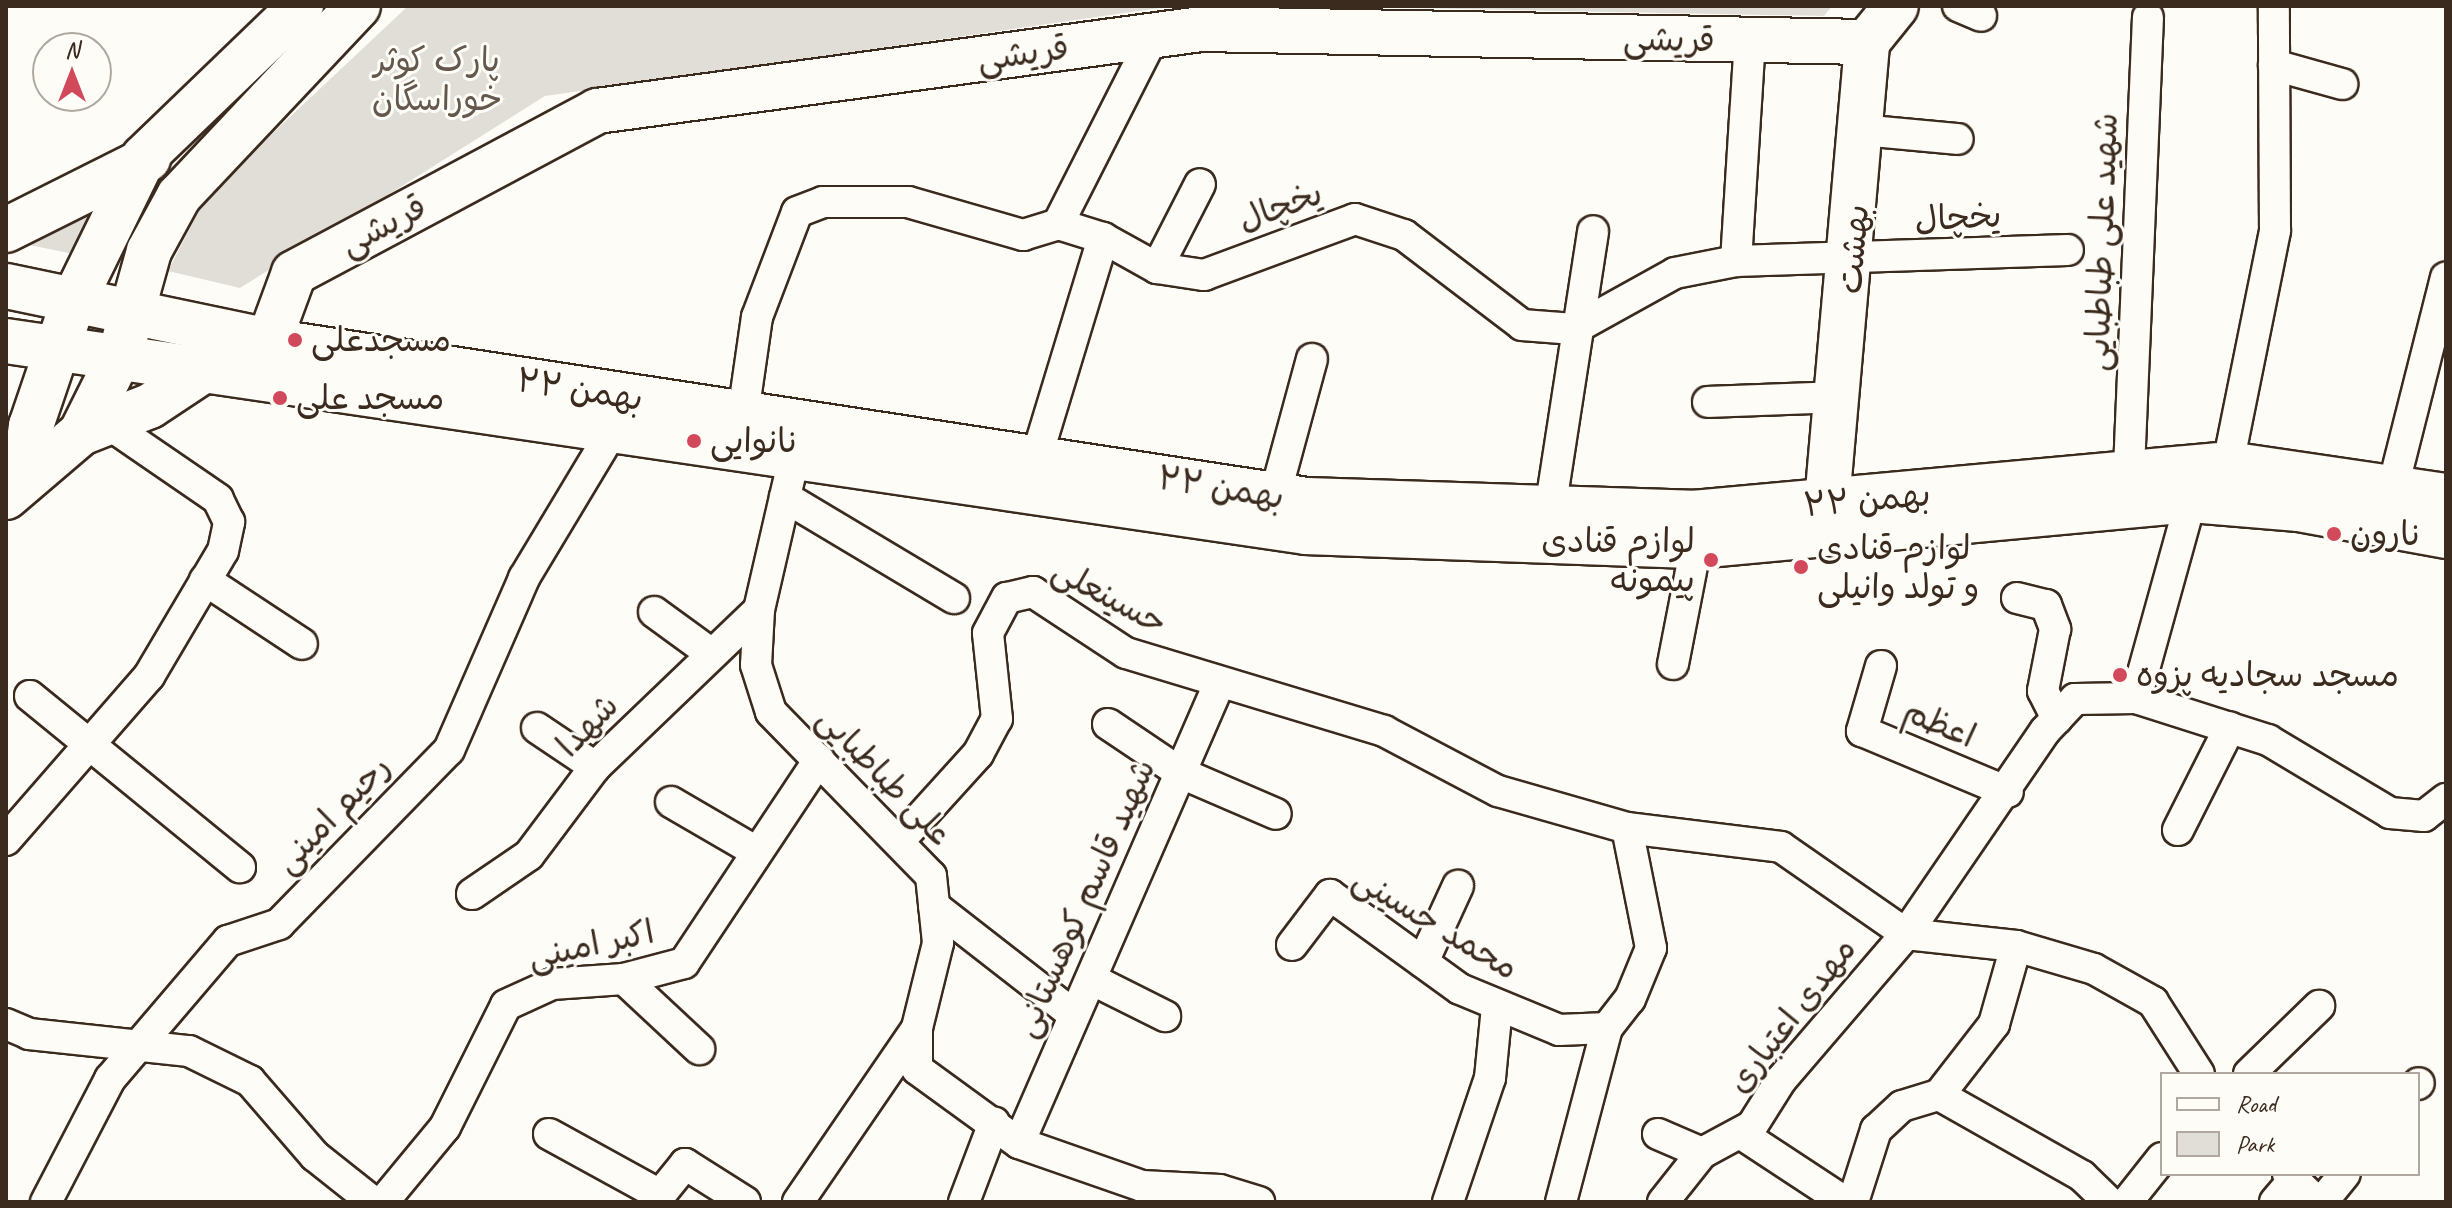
<!DOCTYPE html>
<meta charset="utf-8">
<style>
body{margin:0}
#map{position:relative;width:2452px;height:1208px;overflow:hidden;background:#fdfcf7;font-family:Caveat,"Playpen Sans Arabic",sans-serif}
div>[style]{position:absolute}
.green>*{inset:0;background:#e1ded7}
.roads{filter:drop-shadow(2px 0 #3b2a1e) drop-shadow(-2px 0 #3b2a1e) drop-shadow(0 2px #3b2a1e) drop-shadow(0 -2px #3b2a1e)}
.street>*{height:30px;margin:-15px;padding:0 15px;transform-origin:15px;border-radius:15px;background:#fdfcf7}
.secondary>*{height:44px;margin:-22px;padding:0 22px;transform-origin:22px;border-radius:22px;background:#fdfcf7}
.dots>*{width:22px;height:22px;translate:-50% -50%;box-sizing:border-box;border:4px solid #fdfcf7;border-radius:50%}
span{translate:-50% -50%;white-space:nowrap;text-align:center;line-height:1.15;-webkit-text-stroke:6px #fdfcf7;paint-order:stroke}
.street-label{font-size:34px;color:#3b2a1e}
.park-label{font-size:34px;color:#64574c}
.poi-label{font-size:34px;color:#3b2a1e}
.left{translate:0 -50%;text-align:left}
.right{translate:-100% -50%;text-align:right}
.frame{position:absolute;inset:0;border:8px solid #3b2a1e;pointer-events:none}
.legend{position:absolute;left:2160px;top:1072px;width:260px;height:104px;box-sizing:border-box;background:#fdfcf7;border:2px solid #afa8a0;margin:0;padding:10px 14px;list-style:none;font-size:24px;color:#3b2a1e}
.legend li{display:flex;align-items:center;gap:16px;height:40px}
.legend b{width:40px;border:2px solid #afa8a0}
.north{position:absolute;left:32px;top:32px;width:80px;height:80px;box-sizing:border-box;background:#fdfcf7;border:2px solid #afa8a0;border-radius:50%;rotate:0deg;font-size:22px;font-weight:700;line-height:32px;text-align:center;color:#3b2a1e}
.north::after{content:'';display:block;margin:auto;width:28px;height:36px;background:#d1495b;clip-path:polygon(50% 0,100% 100%,50% 72%,0 100%)}
</style>
<div id="map">
<div class="green">
<div style="clip-path:polygon(408px 6px,1173px 6px,545px 96px,240px 288px,168px 271px,207px 195px)"></div>
<div style="clip-path:polygon(1313px 6px,1832px 6px,1824px 16px)"></div>
<div style="clip-path:polygon(93px 208px,79px 255px,14px 242px)"></div>
</div>
<div class="roads">
<div class="street">
<div style="left:1958px;top:6px;width:25px;rotate:23deg"></div>
<div style="left:2274px;top:65px;width:71px;rotate:15.6deg"></div>
<div style="left:1861px;top:130px;width:97px;rotate:5.3deg"></div>
<div style="left:1058px;top:224px;width:212px;rotate:-63.1deg"></div>
<div style="left:1736px;top:261px;width:221px;rotate:-86.4deg"></div>
<div style="left:1157px;top:268px;width:94px;rotate:-62.9deg"></div>
<div style="left:1708px;top:402px;width:131px;rotate:-2.2deg"></div>
<div style="left:743px;top:414px;width:98px;rotate:-81.8deg"></div>
<div style="left:757px;top:317px;width:112px;rotate:-69.1deg"></div>
<div style="left:797px;top:212px;width:28px;rotate:-21deg"></div>
<div style="left:823px;top:202px;width:85px"></div>
<div style="left:908px;top:202px;width:120px;rotate:16deg"></div>
<div style="left:1023px;top:235px;width:37px;rotate:-17deg"></div>
<div style="left:1058px;top:224px;width:47px;rotate:17.3deg"></div>
<div style="left:1103px;top:238px;width:62px;rotate:29.1deg"></div>
<div style="left:1157px;top:268px;width:48px;rotate:8.5deg"></div>
<div style="left:1204px;top:275px;width:161px;rotate:-20.3deg"></div>
<div style="left:1355px;top:219px;width:52px;rotate:18.1deg"></div>
<div style="left:1404px;top:235px;width:148px;rotate:37.3deg"></div>
<div style="left:1522px;top:325px;width:52px;rotate:4.4deg"></div>
<div style="left:1574px;top:329px;width:115px;rotate:-29deg"></div>
<div style="left:1675px;top:273px;width:62px;rotate:-11.1deg"></div>
<div style="left:1736px;top:261px;width:332px;rotate:-1.9deg"></div>
<div style="left:794px;top:458px;width:156px;rotate:103deg"></div>
<div style="left:759px;top:610px;width:55px;rotate:93.1deg"></div>
<div style="left:756px;top:665px;width:49px;rotate:72.3deg"></div>
<div style="left:771px;top:712px;width:229px;rotate:45.7deg"></div>
<div style="left:931px;top:876px;width:67px;rotate:84deg"></div>
<div style="left:938px;top:943px;width:88px;rotate:103.9deg"></div>
<div style="left:917px;top:1028px;width:41px;rotate:90deg"></div>
<div style="left:917px;top:1069px;width:126px;rotate:36deg"></div>
<div style="left:1019px;top:1143px;width:130px;rotate:19.3deg"></div>
<div style="left:1142px;top:1186px;width:78px;rotate:2.9deg"></div>
<div style="left:1220px;top:1190px;width:41px;rotate:17.1deg"></div>
<div style="left:1036px;top:459px;width:231px;rotate:-73.1deg"></div>
<div style="left:2228px;top:464px;width:238px;rotate:-78.6deg"></div>
<div style="left:2275px;top:231px;width:225px;rotate:-90.3deg"></div>
<div style="left:2129px;top:470px;width:453px;rotate:-87.6deg"></div>
<div style="left:2394px;top:483px;width:212px;rotate:-75.8deg"></div>
<div style="left:1275px;top:495px;width:141px;rotate:-74.8deg"></div>
<div style="left:785px;top:497px;width:197px;rotate:30.9deg"></div>
<div style="left:1550px;top:510px;width:282px;rotate:-81.2deg"></div>
<div style="left:205px;top:580px;width:116px;rotate:33.4deg"></div>
<div style="left:2017px;top:598px;width:30px;rotate:14deg"></div>
<div style="left:2046px;top:605px;width:26px;rotate:69deg"></div>
<div style="left:2055px;top:629px;width:63px;rotate:101deg"></div>
<div style="left:2043px;top:691px;width:31px;rotate:63deg"></div>
<div style="left:654px;top:612px;width:68px;rotate:36deg"></div>
<div style="left:1673px;top:664px;width:120px;rotate:-79deg"></div>
<div style="left:1881px;top:666px;width:68px;rotate:106.3deg"></div>
<div style="left:1862px;top:731px;width:158px;rotate:22.7deg"></div>
<div style="left:30px;top:696px;width:271px;rotate:39.2deg"></div>
<div style="left:2136px;top:698px;width:139px;rotate:17.7deg"></div>
<div style="left:2268px;top:740px;width:142px;rotate:30.9deg"></div>
<div style="left:2390px;top:813px;width:34px;rotate:5deg"></div>
<div style="left:2424px;top:816px;width:28px;rotate:-38deg"></div>
<div style="left:1108px;top:724px;width:88px;rotate:33.9deg"></div>
<div style="left:1181px;top:773px;width:103px;rotate:23.3deg"></div>
<div style="left:537px;top:728px;width:70px;rotate:33.9deg"></div>
<div style="left:671px;top:802px;width:99px;rotate:30.2deg"></div>
<div style="left:2178px;top:830px;width:115px;rotate:-63.2deg"></div>
<div style="left:6px;top:840px;width:218px;rotate:-48.9deg"></div>
<div style="left:149px;top:676px;width:145px;rotate:-59.4deg"></div>
<div style="left:223px;top:551px;width:30px;rotate:-78deg"></div>
<div style="left:229px;top:522px;width:25px;rotate:-116deg"></div>
<div style="left:218px;top:499px;width:131px;rotate:-145.6deg"></div>
<div style="left:899px;top:841px;width:118px;rotate:-47.8deg"></div>
<div style="left:978px;top:754px;width:40px;rotate:-62deg"></div>
<div style="left:997px;top:719px;width:86px;rotate:-96deg"></div>
<div style="left:988px;top:633px;width:40px;rotate:-62deg"></div>
<div style="left:1007px;top:598px;width:27px;rotate:-13deg"></div>
<div style="left:1033px;top:592px;width:111px;rotate:33.3deg"></div>
<div style="left:1126px;top:653px;width:270px;rotate:16.8deg"></div>
<div style="left:1384px;top:731px;width:129px;rotate:27.8deg"></div>
<div style="left:1498px;top:791px;width:134px;rotate:16deg"></div>
<div style="left:1627px;top:828px;width:155px;rotate:7deg"></div>
<div style="left:1781px;top:847px;width:152px;rotate:34.8deg"></div>
<div style="left:1906px;top:934px;width:111px;rotate:6.2deg"></div>
<div style="left:2016px;top:946px;width:81px;rotate:16.4deg"></div>
<div style="left:2094px;top:969px;width:68px;rotate:29.2deg"></div>
<div style="left:2153px;top:1002px;width:85px;rotate:57.4deg"></div>
<div style="left:472px;top:894px;width:69px;rotate:-34.4deg"></div>
<div style="left:529px;top:855px;width:110px;rotate:-53.1deg"></div>
<div style="left:595px;top:767px;width:227px;rotate:-43.8deg"></div>
<div style="left:934px;top:906px;width:177px;rotate:37.9deg"></div>
<div style="left:1292px;top:945px;width:63px;rotate:-52.8deg"></div>
<div style="left:1330px;top:895px;width:160px;rotate:35.9deg"></div>
<div style="left:1460px;top:989px;width:107px;rotate:22.5deg"></div>
<div style="left:1559px;top:1030px;width:48px;rotate:-2.4deg"></div>
<div style="left:1423px;top:962px;width:84px;rotate:-65.3deg"></div>
<div style="left:624px;top:979px;width:103px;rotate:43deg"></div>
<div style="left:1091px;top:979px;width:83px;rotate:26.6deg"></div>
<div style="left:6px;top:1024px;width:25px;rotate:23deg"></div>
<div style="left:29px;top:1034px;width:161px;rotate:6.1deg"></div>
<div style="left:189px;top:1051px;width:68px;rotate:26.2deg"></div>
<div style="left:250px;top:1081px;width:99px;rotate:49.1deg"></div>
<div style="left:315px;top:1156px;width:74px;rotate:38.4deg"></div>
<div style="left:2249px;top:1074px;width:98px;rotate:-44.2deg"></div>
<div style="left:2418px;top:1084px;width:1px;rotate:-45deg"></div>
<div style="left:1939px;top:1095px;width:90px;rotate:-52.2deg"></div>
<div style="left:1994px;top:1024px;width:81px;rotate:-74.2deg"></div>
<div style="left:1740px;top:1133px;width:126px;rotate:33.3deg"></div>
<div style="left:549px;top:1134px;width:127px;rotate:28.8deg"></div>
<div style="left:660px;top:1195px;width:40px;rotate:-51deg"></div>
<div style="left:685px;top:1164px;width:71px;rotate:32.3deg"></div>
<div style="left:1658px;top:1134px;width:48px;rotate:23.4deg"></div>
<div style="left:1019px;top:1143px;width:501px;rotate:-66.46deg"></div>
<div style="left:2288px;top:1174px;width:40px;rotate:44deg"></div>
<div style="left:46px;top:1202px;width:139px;rotate:-62.5deg"></div>
<div style="left:110px;top:1079px;width:182px;rotate:-49.5deg"></div>
<div style="left:228px;top:941px;width:54px;rotate:-18.4deg"></div>
<div style="left:279px;top:924px;width:243px;rotate:-45.7deg"></div>
<div style="left:449px;top:750px;width:188px;rotate:-66.4deg"></div>
<div style="left:524px;top:578px;width:175px;rotate:-59deg"></div>
<div style="left:383px;top:1202px;width:97px;rotate:-50.4deg"></div>
<div style="left:445px;top:1127px;width:136px;rotate:-63.4deg"></div>
<div style="left:506px;top:1005px;width:51px;rotate:-24.5deg"></div>
<div style="left:552px;top:984px;width:72px;rotate:-4deg"></div>
<div style="left:624px;top:979px;width:62px;rotate:-14.9deg"></div>
<div style="left:684px;top:963px;width:244px;rotate:-56.4deg"></div>
<div style="left:798px;top:1202px;width:211px;rotate:-55.6deg"></div>
<div style="left:964px;top:1202px;width:85px;rotate:-69.2deg"></div>
<div style="left:1448px;top:1202px;width:131px;rotate:-71.3deg"></div>
<div style="left:1490px;top:1078px;width:72px;rotate:-84.4deg"></div>
<div style="left:1561px;top:1202px;width:180px;rotate:-75.2deg"></div>
<div style="left:1607px;top:1028px;width:37px;rotate:-52deg"></div>
<div style="left:1630px;top:999px;width:55px;rotate:-67.6deg"></div>
<div style="left:1651px;top:948px;width:122px;rotate:-101.3deg"></div>
<div style="left:1663px;top:1202px;width:63px;rotate:-51.5deg"></div>
<div style="left:1702px;top:1153px;width:57px;rotate:-28.4deg"></div>
<div style="left:1752px;top:1126px;width:54px;rotate:-57.8deg"></div>
<div style="left:1781px;top:1080px;width:192px;rotate:-49.4deg"></div>
<div style="left:1906px;top:934px;width:246px;rotate:-55.6deg"></div>
<div style="left:2045px;top:731px;width:44px;rotate:-46.8deg"></div>
<div style="left:2075px;top:699px;width:61px;rotate:-0.9deg"></div>
<div style="left:2136px;top:698px;width:205px;rotate:-74.5deg"></div>
<div style="left:1853px;top:1202px;width:76px;rotate:-72.3deg"></div>
<div style="left:1876px;top:1130px;width:35px;rotate:-43deg"></div>
<div style="left:1902px;top:1106px;width:39px;rotate:-17deg"></div>
<div style="left:1939px;top:1095px;width:164px;rotate:29.5deg"></div>
<div style="left:2082px;top:1176px;width:37px;rotate:44deg"></div>
<div style="left:2127px;top:1202px;width:56px;rotate:-51.5deg"></div>
<div style="left:2275px;top:1202px;width:30px;rotate:-50deg"></div>
<div style="left:2322px;top:1202px;width:36px;rotate:-51deg"></div>
</div>
<div class="secondary">
<div style="left:6px;top:230px;width:159px;rotate:-26.6deg"></div>
<div style="left:6px;top:286px;width:269px;rotate:11.8deg"></div>
<div style="left:269px;top:341px;width:1050px;rotate:8.71deg"></div>
<div style="left:1307px;top:500px;width:386px;rotate:1.9deg"></div>
<div style="left:1693px;top:513px;width:537px;rotate:-5.23deg"></div>
<div style="left:2228px;top:464px;width:220px;rotate:8.4deg"></div>
<div style="left:6px;top:341px;width:1314px;rotate:8.36deg"></div>
<div style="left:1306px;top:532px;width:390px;rotate:2.1deg"></div>
<div style="left:1696px;top:546px;width:497px;rotate:-5.3deg"></div>
<div style="left:2191px;top:500px;width:108px;rotate:4.8deg"></div>
<div style="left:2299px;top:509px;width:149px;rotate:10.4deg"></div>
<div style="left:269px;top:341px;width:72px;rotate:-69.8deg"></div>
<div style="left:294px;top:273px;width:344px;rotate:-28.1deg"></div>
<div style="left:597px;top:111px;width:610px;rotate:-7.73deg"></div>
<div style="left:1201px;top:29px;width:666px;rotate:1.12deg"></div>
<div style="left:81px;top:433px;width:74px;rotate:-21.4deg"></div>
<div style="left:150px;top:406px;width:67px;rotate:-33.5deg"></div>
<div style="left:23px;top:482px;width:57px;rotate:-81.9deg"></div>
<div style="left:31px;top:426px;width:133px;rotate:-71.2deg"></div>
<div style="left:74px;top:300px;width:159px;rotate:-63.9deg"></div>
<div style="left:144px;top:157px;width:218px;rotate:-43.9deg"></div>
<div style="left:6px;top:497px;width:99px;rotate:-40.5deg"></div>
<div style="left:81px;top:433px;width:87px;rotate:-63.4deg"></div>
<div style="left:120px;top:355px;width:108px;rotate:-74.4deg"></div>
<div style="left:149px;top:251px;width:63px;rotate:-61.4deg"></div>
<div style="left:179px;top:196px;width:261px;rotate:-46.7deg"></div>
<div style="left:1827px;top:502px;width:462px;rotate:-85deg"></div>
<div style="left:1867px;top:42px;width:46px;rotate:-51.1deg"></div>
</div>
</div>
<div class="dots">
<div style="left:295px;top:340px;background:#d1495b"></div>
<div style="left:280px;top:398px;background:#d1495b"></div>
<div style="left:694px;top:441px;background:#d1495b"></div>
<div style="left:2334px;top:534px;background:#d1495b"></div>
<div style="left:1711px;top:560px;background:#d1495b"></div>
<div style="left:1801px;top:567px;background:#d1495b"></div>
<div style="left:2120px;top:675px;background:#d1495b"></div>
</div>
<div class="street-label">
<span style="left:1669px;top:39px;rotate:1deg">قریشی</span>
<span style="left:1023px;top:53px;rotate:-8deg">قریشی</span>
<span style="left:1280px;top:206px;rotate:-20deg">یخچال</span>
<span style="left:1958px;top:217px;rotate:-3deg">یخچال</span>
<span style="left:383px;top:225px;rotate:-28deg">قریشی</span>
<span style="left:2101px;top:242px;rotate:-88deg">شهید علی طباطبایی</span>
<span style="left:1853px;top:249px;rotate:-85deg">بهشت</span>
<span style="left:580px;top:389px;rotate:9deg">۲۲ بهمن</span>
<span style="left:1221px;top:487px;rotate:9deg">۲۲ بهمن</span>
<span style="left:1867px;top:499px;rotate:-5deg">۲۲ بهمن</span>
<span style="left:1110px;top:596px;rotate:28deg">حسینعلی</span>
<span style="left:1940px;top:723px;rotate:23deg">اعظم</span>
<span style="left:587px;top:725px;rotate:-46deg">شهدا</span>
<span style="left:885px;top:776px;rotate:46deg">علی طباطبایی</span>
<span style="left:332px;top:814px;rotate:-46deg">رحیم امینی</span>
<span style="left:1084px;top:898px;rotate:-66deg">شهید قاسم کوهستانی</span>
<span style="left:1436px;top:923px;rotate:31deg">محمد حسینی</span>
<span style="left:591px;top:944px;rotate:-12deg">اکبر امینی</span>
<span style="left:1791px;top:1015px;rotate:-52deg">مهدی اعتباری</span>
</div>
<div class="park-label">
<span style="left:437px;top:79px">پارک کوثر<br>خوراسگان</span>
</div>
<div class="poi-label">
<span class="left" style="left:311px;top:340px">مسجدعلی</span>
<span class="left" style="left:296px;top:398px">مسجد علی</span>
<span class="left" style="left:710px;top:441px">نانوایی</span>
<span class="left" style="left:2350px;top:534px">نارون</span>
<span class="right" style="left:1695px;top:560px">لوازم قنادی<br>پیمونه</span>
<span class="left" style="left:1817px;top:567px">لوازم قنادی<br>و تولد وانیلی</span>
<span class="left" style="left:2136px;top:675px">مسجد سجادیه پزوه</span>
</div>
<div class="frame"></div>
<ul class="legend">
<li><b style="height:10px;background:#fdfcf7"></b>Road</li>
<li><b style="height:22px;background:#e1ded7"></b>Park</li>
</ul>
<div class="north">N</div>
</div>
